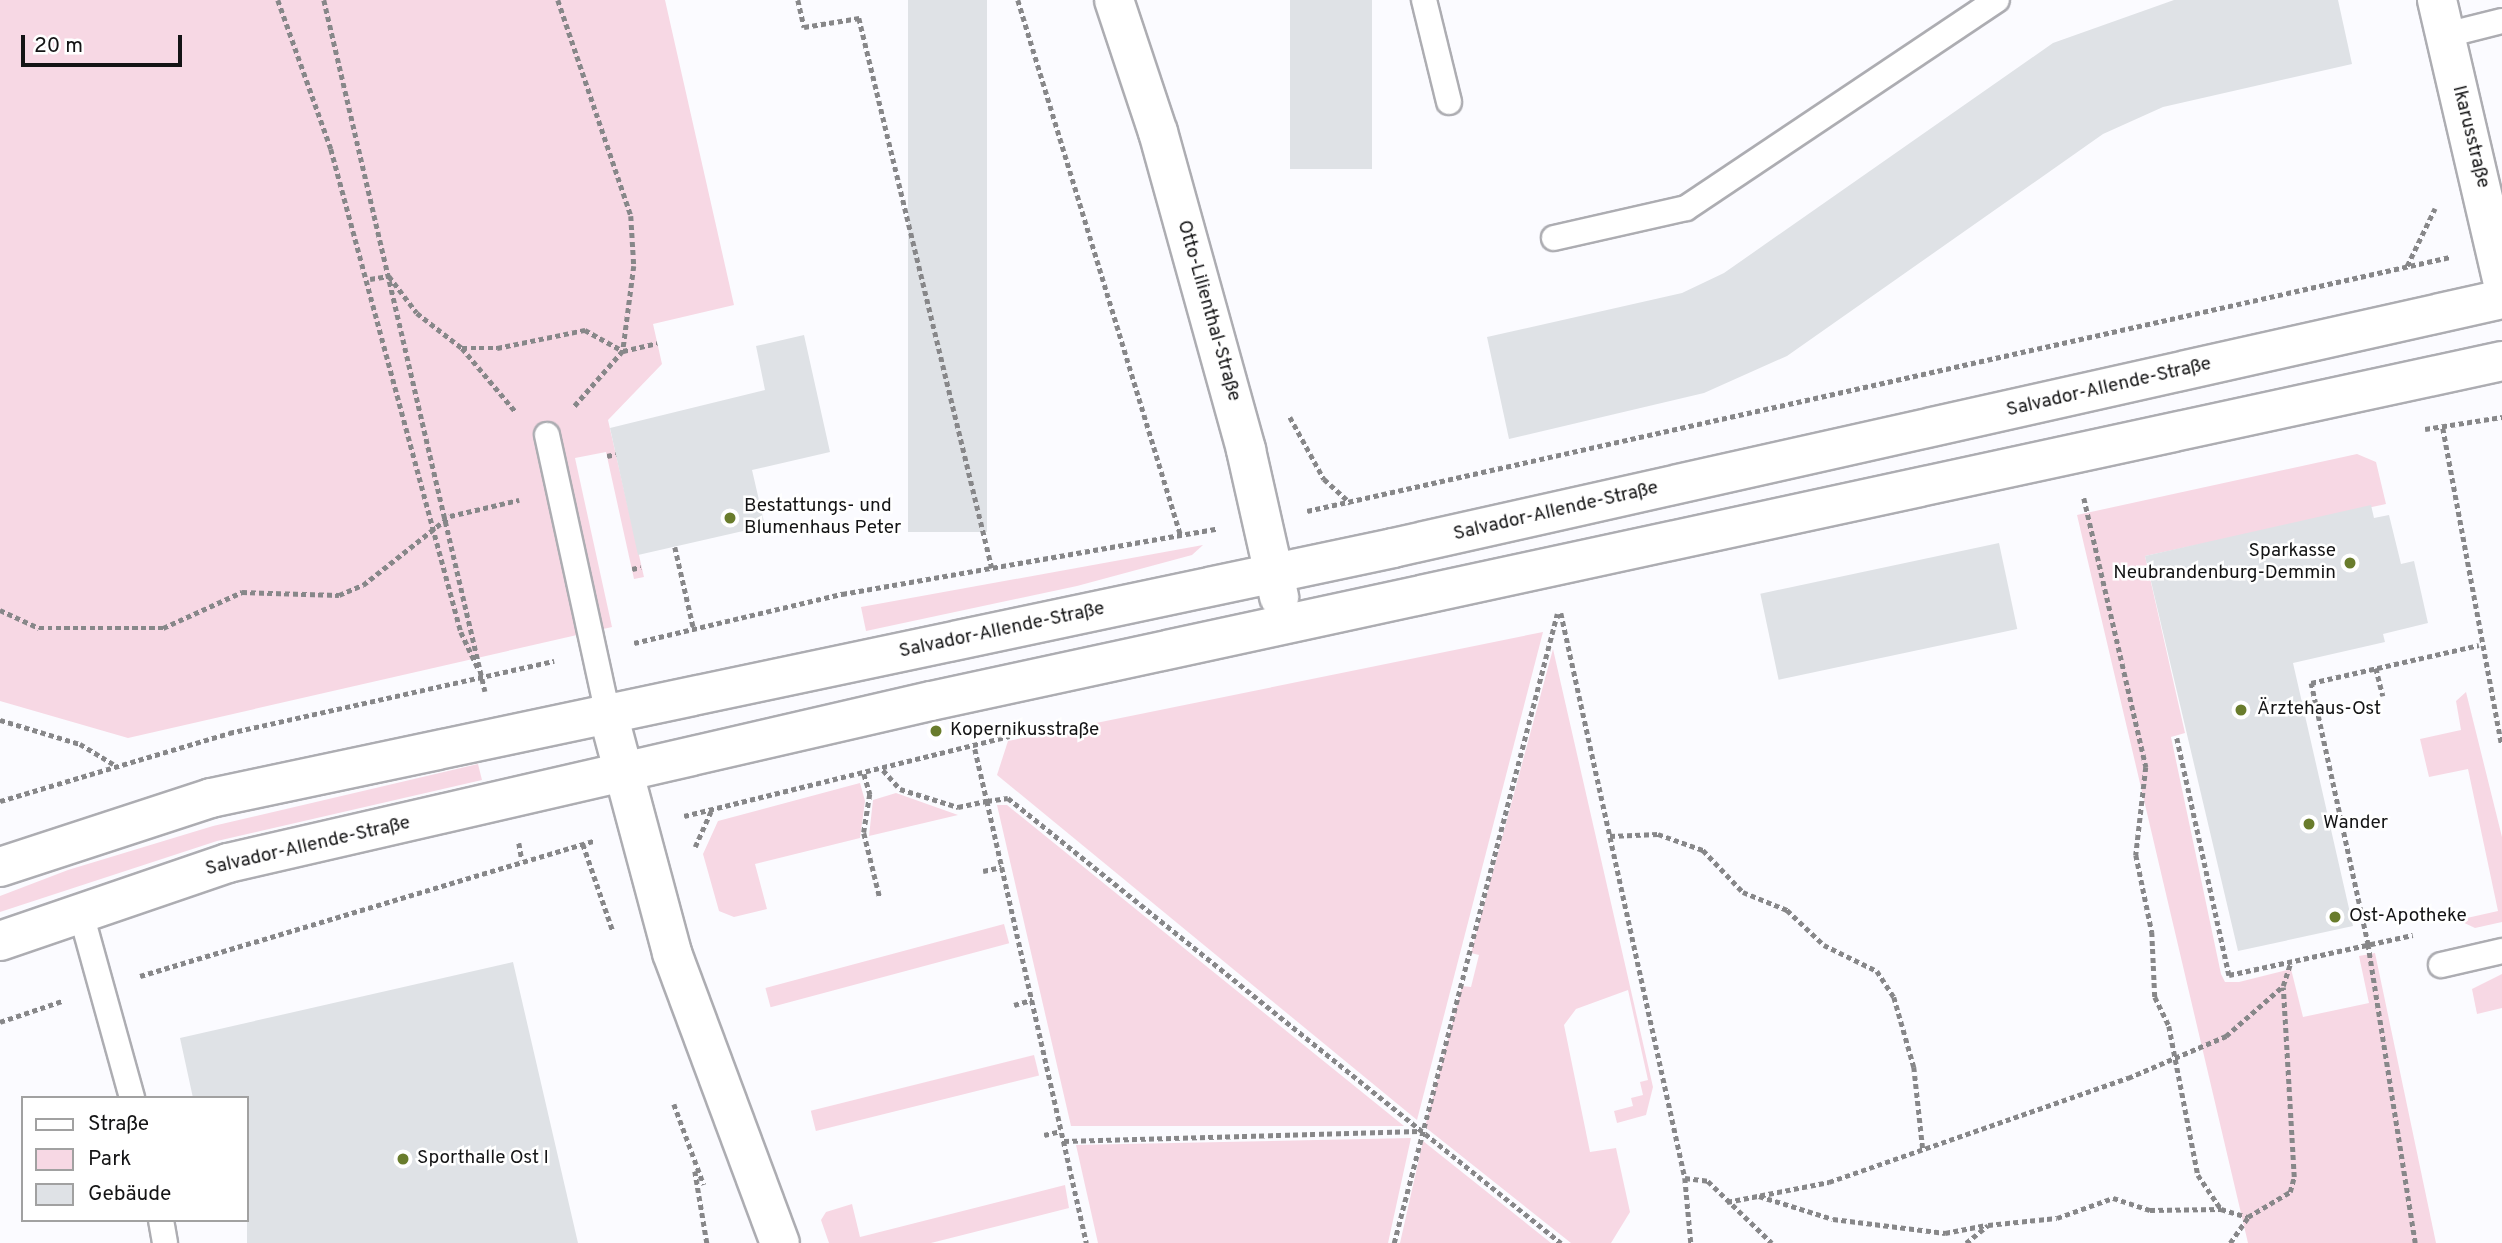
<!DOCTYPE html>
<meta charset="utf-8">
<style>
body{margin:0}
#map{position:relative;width:2502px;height:1243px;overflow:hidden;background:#fbfbff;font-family:Overpass,sans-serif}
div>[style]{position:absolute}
.green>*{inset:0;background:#f7d8e4;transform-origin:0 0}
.building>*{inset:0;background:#dfe2e6;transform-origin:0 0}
.path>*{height:4.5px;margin-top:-2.25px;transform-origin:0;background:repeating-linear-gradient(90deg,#878789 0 5px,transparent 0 8.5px)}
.roads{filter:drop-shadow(2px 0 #adadb2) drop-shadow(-2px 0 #adadb2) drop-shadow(0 2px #adadb2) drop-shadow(0 -2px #adadb2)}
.lane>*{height:24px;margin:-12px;padding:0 12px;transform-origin:12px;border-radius:12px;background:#fff}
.street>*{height:38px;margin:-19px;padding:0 19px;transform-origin:19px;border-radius:19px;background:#fff}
.dots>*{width:19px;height:19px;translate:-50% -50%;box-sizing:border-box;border:4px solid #fff;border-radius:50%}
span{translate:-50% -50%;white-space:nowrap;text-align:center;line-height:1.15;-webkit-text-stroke:5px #fff;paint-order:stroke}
.street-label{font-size:19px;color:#141415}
.poi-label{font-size:19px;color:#141415}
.left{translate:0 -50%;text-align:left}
.right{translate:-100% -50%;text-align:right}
.legend{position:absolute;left:21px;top:1096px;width:228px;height:126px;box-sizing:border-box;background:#fff;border:2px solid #a1a1a1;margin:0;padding:9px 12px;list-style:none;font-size:21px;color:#141415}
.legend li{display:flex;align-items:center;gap:14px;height:35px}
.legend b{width:35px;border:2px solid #a1a1a1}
.scale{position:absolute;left:21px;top:35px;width:161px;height:32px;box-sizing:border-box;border:4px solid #141415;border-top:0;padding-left:9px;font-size:21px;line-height:24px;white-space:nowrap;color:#141415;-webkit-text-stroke:5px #fff;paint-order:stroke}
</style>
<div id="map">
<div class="green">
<div style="clip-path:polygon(0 0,665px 0,734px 305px,653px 324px,662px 364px,608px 420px,644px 577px,634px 579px,606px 452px,575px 458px,612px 627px,128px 738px,0 701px)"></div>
<div style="clip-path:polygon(2357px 454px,2376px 462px,2386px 504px,2145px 556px,2185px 733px,2171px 737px,2221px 974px,2225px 982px,2239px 982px,2291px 969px,2303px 1017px,2369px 1003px,2359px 956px,2375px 953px,2436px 1243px,2248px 1243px,2077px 515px)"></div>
<div style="clip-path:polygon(1203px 545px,1192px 555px,1077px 586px,866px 631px,861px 607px)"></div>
<div style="clip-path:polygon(1543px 632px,1417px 1120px,997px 775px,1008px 741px)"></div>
<div style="clip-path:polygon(1553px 649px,1653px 1087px,1646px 1115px,1617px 1123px,1614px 1111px,1633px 1106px,1631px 1098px,1643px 1095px,1640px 1082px,1648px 1080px,1628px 990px,1576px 1009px,1564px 1025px,1590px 1152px,1616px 1148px,1630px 1212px,1611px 1243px,1571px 1243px,1425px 1127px,1462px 986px,1471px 987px,1479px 955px,1471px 953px)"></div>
<div style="clip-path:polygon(2466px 692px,2502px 837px,2502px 922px,2475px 928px,2458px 920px,2498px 911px,2468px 769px,2429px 777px,2420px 739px,2461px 730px,2456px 701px)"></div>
<div style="clip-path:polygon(478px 764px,482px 780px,217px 841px,0 912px,0 896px,68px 870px,213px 826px)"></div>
<div style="clip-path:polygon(860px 783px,865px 801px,860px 838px,755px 864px,767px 909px,734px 917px,719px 911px,703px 854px,718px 821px)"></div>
<div style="clip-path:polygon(896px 793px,958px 815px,869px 836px,873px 800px)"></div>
<div style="clip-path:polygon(997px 805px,1007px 805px,1404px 1126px,1071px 1126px)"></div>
<div style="left:1004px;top:924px;width:20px;height:247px;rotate:75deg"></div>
<div style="clip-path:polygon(2502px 974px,2502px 1008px,2477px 1014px,2472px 989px)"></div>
<div style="left:1034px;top:1055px;width:21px;height:230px;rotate:76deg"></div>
<div style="clip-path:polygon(1411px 1138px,1388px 1243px,1098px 1243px,1076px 1145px)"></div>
<div style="clip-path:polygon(1423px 1141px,1551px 1243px,1400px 1243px)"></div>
<div style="clip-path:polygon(1065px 1185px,1069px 1208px,931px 1243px,829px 1243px,821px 1220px,826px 1212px,852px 1204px,860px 1237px)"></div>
</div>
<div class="building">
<div style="left:908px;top:0;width:79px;height:532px"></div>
<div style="left:1290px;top:0;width:82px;height:169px"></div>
<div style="clip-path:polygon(2174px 0,2338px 0,2352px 64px,2163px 107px,2103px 134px,1787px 356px,1704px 393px,1509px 439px,1487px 337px,1682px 293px,1724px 273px,2053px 43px)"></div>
<div style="clip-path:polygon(804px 335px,830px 452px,752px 470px,765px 526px,638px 555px,610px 428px,765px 390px,756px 346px)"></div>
<div style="clip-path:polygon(2371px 505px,2374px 518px,2389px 515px,2401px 564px,2414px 561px,2428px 623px,2383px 634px,2385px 642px,2293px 663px,2353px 926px,2238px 951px,2145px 556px)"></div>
<div style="left:1999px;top:543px;width:88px;height:244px;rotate:78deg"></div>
<div style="clip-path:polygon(513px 962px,578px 1243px,247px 1243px,247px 1098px,193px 1098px,180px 1038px)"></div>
</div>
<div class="path">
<div style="left:278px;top:0;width:158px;rotate:70.4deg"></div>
<div style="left:331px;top:149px;width:500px;rotate:74.94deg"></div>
<div style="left:461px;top:632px;width:42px;rotate:64.7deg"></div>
<div style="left:324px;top:0;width:710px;rotate:76.88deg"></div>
<div style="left:558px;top:0;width:228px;rotate:71.3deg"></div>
<div style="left:631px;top:216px;width:50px;rotate:86.6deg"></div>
<div style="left:634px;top:266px;width:86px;rotate:97.4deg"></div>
<div style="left:623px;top:351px;width:74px;rotate:131.2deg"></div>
<div style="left:798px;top:0;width:28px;rotate:77deg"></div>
<div style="left:804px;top:27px;width:56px;rotate:-9.3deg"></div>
<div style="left:859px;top:18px;width:566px;rotate:76.41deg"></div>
<div style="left:1018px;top:0;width:560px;rotate:73.09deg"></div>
<div style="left:2407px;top:266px;width:64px;rotate:-64.2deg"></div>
<div style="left:370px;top:279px;width:19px;rotate:-9deg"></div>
<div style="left:389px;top:276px;width:46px;rotate:52.9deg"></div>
<div style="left:417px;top:313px;width:57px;rotate:37.9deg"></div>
<div style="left:462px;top:348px;width:35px"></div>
<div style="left:497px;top:348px;width:90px;rotate:-11.6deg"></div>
<div style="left:585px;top:330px;width:43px;rotate:28.9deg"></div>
<div style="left:623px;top:351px;width:35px;rotate:-13deg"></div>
<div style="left:462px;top:348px;width:82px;rotate:49.9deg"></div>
<div style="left:1290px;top:417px;width:71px;rotate:61.3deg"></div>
<div style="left:1324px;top:479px;width:36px;rotate:42deg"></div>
<div style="left:2443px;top:428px;width:322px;rotate:79.5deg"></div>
<div style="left:2425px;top:429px;width:78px;rotate:-8.9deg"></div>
<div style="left:607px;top:456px;width:9px;rotate:-13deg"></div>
<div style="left:2084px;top:498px;width:276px;rotate:77deg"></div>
<div style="left:2146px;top:767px;width:89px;rotate:96.5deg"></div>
<div style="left:2136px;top:855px;width:79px;rotate:78.3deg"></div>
<div style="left:2152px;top:932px;width:65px;rotate:87.4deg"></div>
<div style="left:2155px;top:997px;width:32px;rotate:64deg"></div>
<div style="left:2169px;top:1026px;width:152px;rotate:79deg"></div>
<div style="left:2198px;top:1175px;width:41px;rotate:55.9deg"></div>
<div style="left:1307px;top:511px;width:1171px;rotate:-12.53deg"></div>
<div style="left:675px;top:547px;width:85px;rotate:77.1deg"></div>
<div style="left:632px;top:569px;width:9px;rotate:-13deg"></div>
<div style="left:0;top:610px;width:43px;rotate:24.8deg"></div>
<div style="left:39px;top:628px;width:124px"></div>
<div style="left:163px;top:628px;width:87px;rotate:-24.5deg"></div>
<div style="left:242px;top:592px;width:97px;rotate:1.8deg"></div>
<div style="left:339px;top:595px;width:26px;rotate:-23deg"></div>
<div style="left:363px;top:585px;width:111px;rotate:-38.4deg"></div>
<div style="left:450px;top:516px;width:71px;rotate:-13.1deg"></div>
<div style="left:1561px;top:613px;width:578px;rotate:77.62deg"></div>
<div style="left:1685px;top:1178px;width:65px;rotate:84.7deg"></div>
<div style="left:634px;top:643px;width:214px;rotate:-13.3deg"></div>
<div style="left:842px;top:594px;width:380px;rotate:-9.9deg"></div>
<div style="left:2376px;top:668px;width:29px;rotate:76deg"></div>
<div style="left:0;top:720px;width:84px;rotate:16.7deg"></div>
<div style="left:80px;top:744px;width:39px;rotate:31deg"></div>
<div style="left:2177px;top:738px;width:243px;rotate:77.6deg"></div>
<div style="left:2229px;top:975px;width:188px;rotate:-12.3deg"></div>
<div style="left:975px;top:749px;width:53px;rotate:77deg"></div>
<div style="left:987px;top:801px;width:21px;rotate:-8deg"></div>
<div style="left:1008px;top:798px;width:710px;rotate:38.82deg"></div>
<div style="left:883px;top:770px;width:25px;rotate:48deg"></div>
<div style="left:900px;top:789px;width:61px;rotate:17.2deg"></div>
<div style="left:958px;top:807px;width:30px;rotate:-12deg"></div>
<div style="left:987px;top:801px;width:453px;rotate:77.3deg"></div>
<div style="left:864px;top:774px;width:21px;rotate:73deg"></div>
<div style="left:870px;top:794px;width:39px;rotate:99deg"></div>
<div style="left:864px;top:833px;width:67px;rotate:76.2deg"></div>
<div style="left:0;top:801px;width:239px;rotate:-16.5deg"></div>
<div style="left:229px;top:733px;width:333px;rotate:-12.5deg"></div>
<div style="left:684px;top:816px;width:335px;rotate:-13.8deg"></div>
<div style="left:1610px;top:836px;width:48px;rotate:-2.4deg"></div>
<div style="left:1658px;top:834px;width:48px;rotate:19.6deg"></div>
<div style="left:1703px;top:850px;width:58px;rotate:46.4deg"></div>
<div style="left:1743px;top:892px;width:48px;rotate:22.2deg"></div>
<div style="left:1787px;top:910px;width:51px;rotate:43.4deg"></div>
<div style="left:1824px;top:945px;width:59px;rotate:26.1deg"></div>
<div style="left:1877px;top:971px;width:31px;rotate:57deg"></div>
<div style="left:1894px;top:997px;width:73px;rotate:74.1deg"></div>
<div style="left:1914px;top:1067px;width:83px;rotate:83.8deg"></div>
<div style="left:519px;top:843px;width:17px;rotate:80deg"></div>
<div style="left:583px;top:844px;width:92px;rotate:71deg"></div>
<div style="left:695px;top:847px;width:39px;rotate:-66deg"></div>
<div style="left:983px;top:871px;width:19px;rotate:-12deg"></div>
<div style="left:140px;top:976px;width:475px;rotate:-16.6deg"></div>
<div style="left:1014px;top:1005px;width:19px;rotate:-16deg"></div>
<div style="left:0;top:1022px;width:65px;rotate:-18.7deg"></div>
<div style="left:674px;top:1104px;width:86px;rotate:69.7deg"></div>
<div style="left:1044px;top:1135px;width:17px;rotate:-13deg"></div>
<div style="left:1064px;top:1141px;width:355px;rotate:-1.6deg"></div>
<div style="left:695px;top:1171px;width:73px;rotate:80.5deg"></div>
<div style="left:1685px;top:1178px;width:23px;rotate:7deg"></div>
<div style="left:1708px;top:1181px;width:89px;rotate:44.1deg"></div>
<div style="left:1759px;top:1196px;width:77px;rotate:17.3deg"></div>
<div style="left:1833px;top:1219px;width:113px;rotate:7.1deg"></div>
<div style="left:1945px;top:1233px;width:42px;rotate:-11deg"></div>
<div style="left:1727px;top:1202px;width:104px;rotate:-11.1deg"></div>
<div style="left:1829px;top:1182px;width:317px;rotate:-19.2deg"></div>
<div style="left:2128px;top:1078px;width:107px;rotate:-23.2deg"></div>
<div style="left:2226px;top:1036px;width:76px;rotate:-41.3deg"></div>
<div style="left:2283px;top:986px;width:25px;rotate:-72deg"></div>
<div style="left:1394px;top:1243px;width:650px;rotate:-75.47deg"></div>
<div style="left:1966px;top:1243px;width:28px;rotate:-39deg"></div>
<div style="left:1988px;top:1225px;width:69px;rotate:-5.8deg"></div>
<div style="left:2057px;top:1218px;width:59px;rotate:-19.7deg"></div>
<div style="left:2113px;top:1198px;width:39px;rotate:18deg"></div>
<div style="left:2150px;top:1210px;width:71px;rotate:-0.8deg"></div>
<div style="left:2221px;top:1209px;width:28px;rotate:17deg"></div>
<div style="left:2230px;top:1243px;width:32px;rotate:-55deg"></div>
<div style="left:2248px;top:1217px;width:49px;rotate:-30.8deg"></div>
<div style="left:2290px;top:1192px;width:16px;rotate:-75deg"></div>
<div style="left:2294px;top:1177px;width:190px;rotate:-93.3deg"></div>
<div style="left:2415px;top:1243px;width:302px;rotate:-99deg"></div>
<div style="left:2368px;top:945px;width:268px;rotate:-102.3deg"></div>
<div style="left:2311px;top:683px;width:172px;rotate:-12.7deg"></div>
</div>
<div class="roads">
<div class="lane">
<div style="left:1424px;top:0;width:105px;rotate:76.2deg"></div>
<div style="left:2446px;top:35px;width:58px;rotate:-14deg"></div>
<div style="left:1554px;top:238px;width:135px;rotate:-12.8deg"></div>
<div style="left:1686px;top:208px;width:374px;rotate:-33.8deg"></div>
<div style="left:547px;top:435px;width:281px;rotate:77.7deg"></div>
<div style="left:80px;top:910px;width:195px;rotate:74.5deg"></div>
<div style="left:2441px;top:965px;width:63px;rotate:-12.9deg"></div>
<div style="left:161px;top:1220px;width:23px;rotate:80deg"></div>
</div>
<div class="street">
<div style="left:1114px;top:0;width:139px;rotate:71.6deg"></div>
<div style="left:1158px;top:132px;width:330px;rotate:74.5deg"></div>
<div style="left:1246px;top:450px;width:151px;rotate:77.3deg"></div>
<div style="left:2437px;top:0;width:287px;rotate:76.9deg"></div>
<div style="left:607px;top:710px;width:252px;rotate:75deg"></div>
<div style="left:672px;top:953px;width:309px;rotate:69.6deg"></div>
<div style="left:0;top:867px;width:222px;rotate:-18.1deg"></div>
<div style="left:211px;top:798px;width:1208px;rotate:-11.94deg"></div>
<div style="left:1393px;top:548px;width:1137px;rotate:-12.65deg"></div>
<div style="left:0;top:941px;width:241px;rotate:-18.9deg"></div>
<div style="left:228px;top:863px;width:721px;rotate:-12.98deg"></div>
<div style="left:931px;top:701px;width:1607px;rotate:-12.21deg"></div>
</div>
</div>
<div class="dots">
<div style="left:730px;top:518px;background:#697c2c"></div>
<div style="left:2350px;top:563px;background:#697c2c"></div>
<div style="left:2241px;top:710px;background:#697c2c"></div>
<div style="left:936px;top:731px;background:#697c2c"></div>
<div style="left:2309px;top:824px;background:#697c2c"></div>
<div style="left:2335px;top:917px;background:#697c2c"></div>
<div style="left:403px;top:1159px;background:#697c2c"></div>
</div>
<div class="street-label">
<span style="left:2470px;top:137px;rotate:76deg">Ikarusstraße</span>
<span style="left:1208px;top:311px;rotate:74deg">Otto-Lilienthal-Straße</span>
<span style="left:2109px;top:388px;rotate:-13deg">Salvador-Allende-Straße</span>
<span style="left:1556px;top:512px;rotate:-13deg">Salvador-Allende-Straße</span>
<span style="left:1002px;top:631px;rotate:-12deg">Salvador-Allende-Straße</span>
<span style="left:308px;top:847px;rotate:-13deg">Salvador-Allende-Straße</span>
</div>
<div class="poi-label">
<span class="left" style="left:744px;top:518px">Bestattungs- und<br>Blumenhaus Peter</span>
<span class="right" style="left:2336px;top:563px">Sparkasse<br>Neubrandenburg-Demmin</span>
<span class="left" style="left:2257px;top:710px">Ärztehaus-Ost</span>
<span class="left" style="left:950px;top:731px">Kopernikusstraße</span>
<span class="left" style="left:2323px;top:824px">Wander</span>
<span class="left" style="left:2349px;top:917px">Ost-Apotheke</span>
<span class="left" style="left:417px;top:1159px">Sporthalle Ost I</span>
</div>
<ul class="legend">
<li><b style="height:9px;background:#fff"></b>Straße</li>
<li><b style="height:19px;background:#f7d8e4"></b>Park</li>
<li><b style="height:19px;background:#dfe2e6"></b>Gebäude</li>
</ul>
<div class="scale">20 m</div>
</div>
